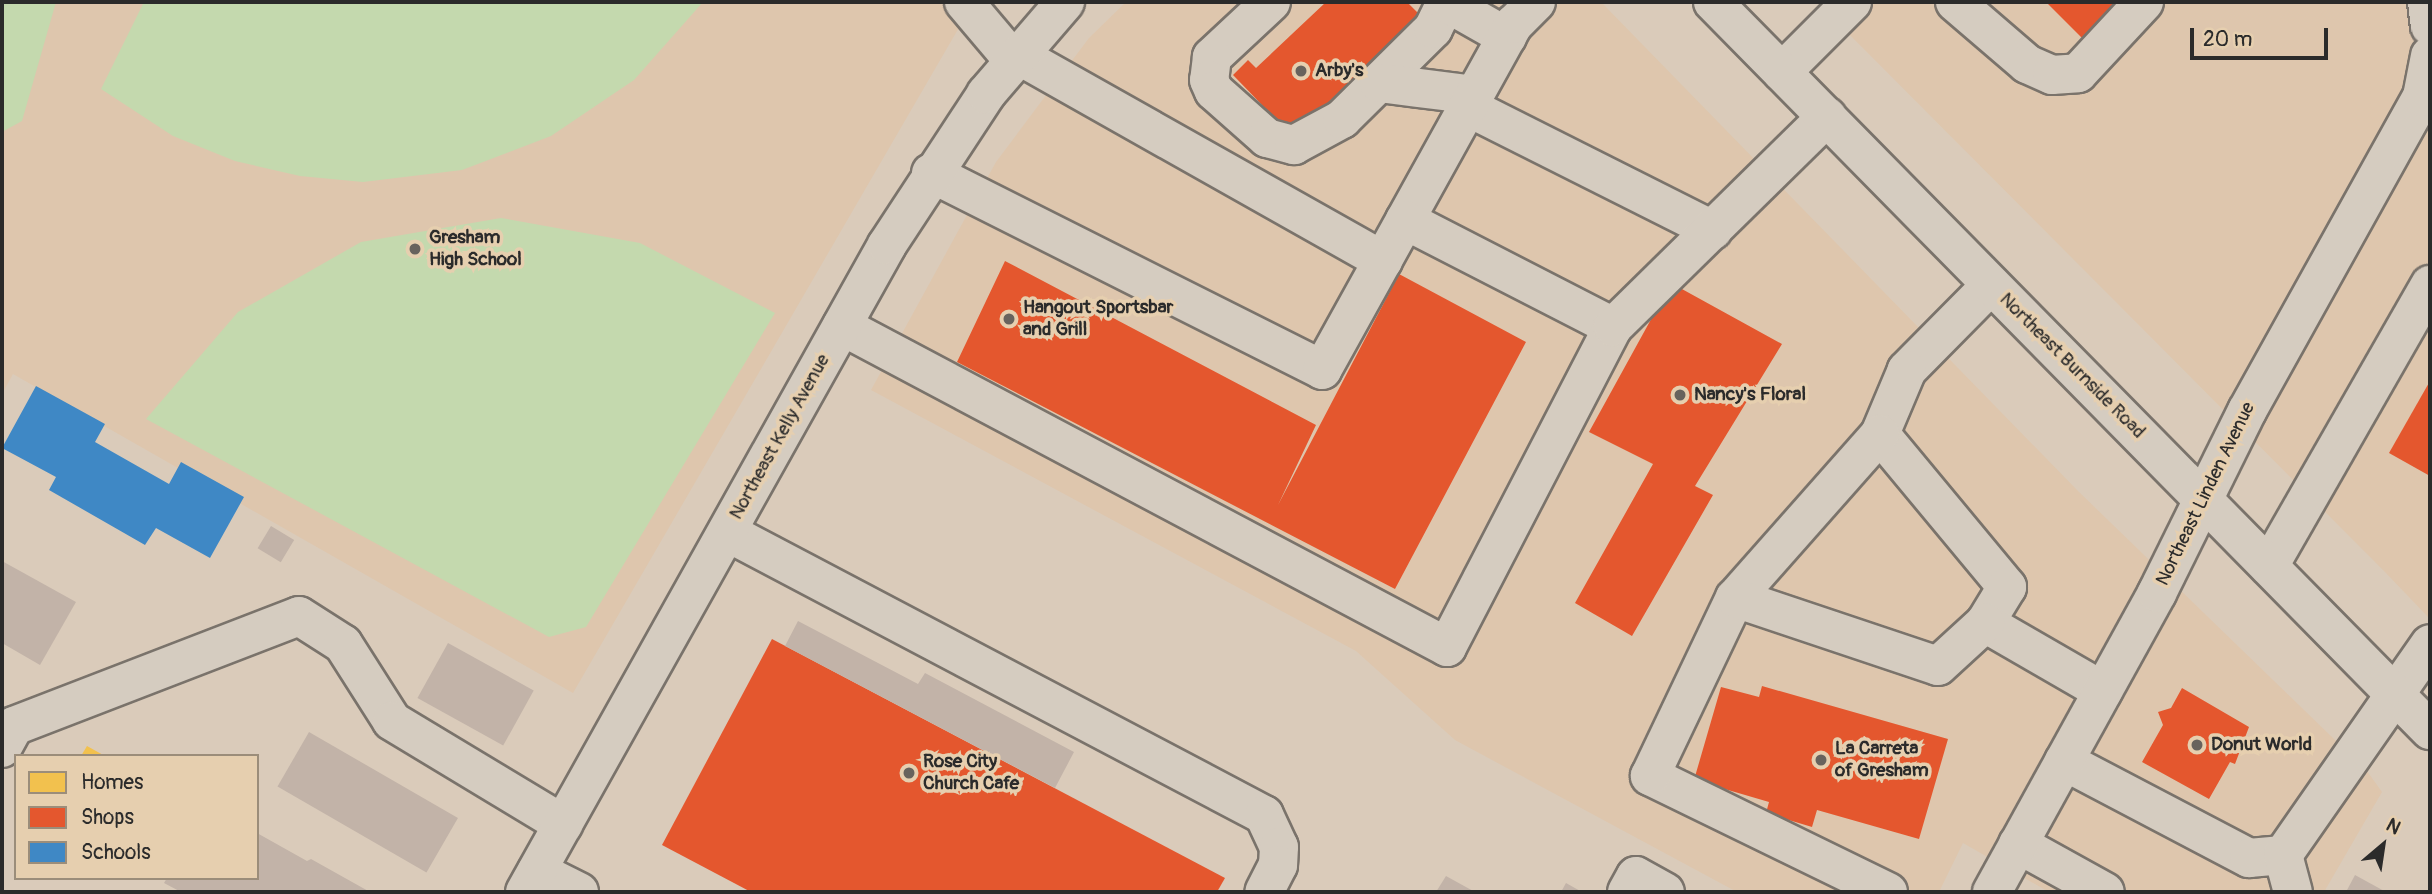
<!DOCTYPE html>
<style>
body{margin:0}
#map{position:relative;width:2432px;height:894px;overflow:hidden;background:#dacbba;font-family:Pangolin,sans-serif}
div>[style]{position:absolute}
.built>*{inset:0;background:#dec6ad}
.green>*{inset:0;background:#c4d9ae}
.homes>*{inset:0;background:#f2c14e}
.shops>*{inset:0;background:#e4572e}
.schools>*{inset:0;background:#3f88c5}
.building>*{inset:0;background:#c2b3a8;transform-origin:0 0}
.roads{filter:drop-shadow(2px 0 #7a736b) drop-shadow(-2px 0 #7a736b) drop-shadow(0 2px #7a736b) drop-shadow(0 -2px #7a736b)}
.minor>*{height:38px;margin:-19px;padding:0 19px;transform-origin:19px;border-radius:19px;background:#d5ccc0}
.major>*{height:38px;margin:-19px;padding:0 19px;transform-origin:19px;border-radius:19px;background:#d5ccc0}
.dots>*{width:19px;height:19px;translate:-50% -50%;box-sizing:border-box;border:4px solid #e6cfaf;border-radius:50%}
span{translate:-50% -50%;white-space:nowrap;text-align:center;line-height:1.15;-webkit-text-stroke:7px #e6cfaf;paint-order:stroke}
.poi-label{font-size:19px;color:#2b2b2b;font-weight:700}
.left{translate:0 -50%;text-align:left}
.street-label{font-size:19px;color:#2b2b2b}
.frame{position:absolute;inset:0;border:4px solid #2b2b2b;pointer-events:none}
.legend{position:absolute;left:14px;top:754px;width:245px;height:126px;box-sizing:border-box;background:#e6cfaf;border:2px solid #9b8d7a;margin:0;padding:9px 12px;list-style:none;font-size:21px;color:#2b2b2b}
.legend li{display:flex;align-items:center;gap:14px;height:35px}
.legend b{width:35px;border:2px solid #9b8d7a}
.north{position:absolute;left:2348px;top:810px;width:70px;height:70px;-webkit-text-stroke:5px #e6cfaf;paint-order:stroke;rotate:29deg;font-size:19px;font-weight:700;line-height:28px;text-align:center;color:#2b2b2b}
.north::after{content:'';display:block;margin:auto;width:24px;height:32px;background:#2b2b2b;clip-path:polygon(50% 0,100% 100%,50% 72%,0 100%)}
.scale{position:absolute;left:2190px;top:28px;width:138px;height:32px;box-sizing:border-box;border:4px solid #2b2b2b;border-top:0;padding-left:9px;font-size:21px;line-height:24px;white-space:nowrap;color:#2b2b2b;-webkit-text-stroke:5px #e6cfaf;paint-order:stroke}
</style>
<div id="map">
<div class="built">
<div style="clip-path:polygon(2px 2px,984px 2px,957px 31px,573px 693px,13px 374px,2px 394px)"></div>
<div style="clip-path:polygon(1126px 2px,1601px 2px,2078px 491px,2367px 771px,2382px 792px,2324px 892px,2049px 892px,1963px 843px,1939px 892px,1737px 892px,1455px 740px,1356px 651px,871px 390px,996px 162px,1089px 38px)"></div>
<div style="clip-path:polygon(1817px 2px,2430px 2px,2430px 619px,2384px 571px)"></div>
</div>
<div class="green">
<div style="clip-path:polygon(2px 2px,56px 2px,22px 121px,2px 132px)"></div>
<div style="clip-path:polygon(144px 2px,703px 2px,634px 80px,551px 136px,462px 170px,363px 182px,300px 176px,235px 161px,173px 136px,101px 89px)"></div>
<div style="clip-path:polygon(501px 218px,640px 243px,775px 313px,586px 627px,549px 637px,146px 419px,238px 312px,361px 242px)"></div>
</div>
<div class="homes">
<div style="clip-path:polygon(87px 746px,105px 756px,81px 756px)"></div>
</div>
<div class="shops">
<div style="clip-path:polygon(1326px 2px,1407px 2px,1422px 17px,1331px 107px,1293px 137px,1233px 75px,1248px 60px,1256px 68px)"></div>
<div style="clip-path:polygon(2046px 2px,2128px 2px,2087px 43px)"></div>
<div style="clip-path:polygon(1005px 261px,1316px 425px,1278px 505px,1399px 274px,1526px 342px,1395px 589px,957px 362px)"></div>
<div style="clip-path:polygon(1671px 283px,1782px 344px,1695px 486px,1713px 495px,1632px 636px,1575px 603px,1653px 464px,1589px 432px)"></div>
<div style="clip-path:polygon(2430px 381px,2430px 476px,2389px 453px)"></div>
<div style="clip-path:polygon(772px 639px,1225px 878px,1217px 892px,751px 892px,662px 845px)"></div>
<div style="clip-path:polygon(1762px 686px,1948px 739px,1919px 839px,1817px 810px,1812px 827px,1766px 813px,1769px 802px,1694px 780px,1721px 687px,1759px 697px)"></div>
<div style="clip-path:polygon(2182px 688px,2249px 727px,2235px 764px,2230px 762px,2209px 799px,2142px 762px,2163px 725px,2158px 712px,2171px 708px)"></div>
</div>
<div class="schools">
<div style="clip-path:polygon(36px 386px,105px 424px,95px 442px,169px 484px,181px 462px,244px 497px,210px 558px,156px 528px,145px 545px,49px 490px,56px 477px,2px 448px)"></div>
</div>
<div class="building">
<div style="left:271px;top:526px;width:27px;height:26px;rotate:31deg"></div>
<div style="clip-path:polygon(2px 561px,76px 602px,40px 665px,2px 643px)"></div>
<div style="clip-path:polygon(798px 621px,918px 684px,925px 673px,1074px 752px,1055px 788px,785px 646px)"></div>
<div style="left:448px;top:643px;width:98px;height:63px;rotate:29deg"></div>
<div style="left:309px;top:732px;width:172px;height:63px;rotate:30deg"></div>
<div style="clip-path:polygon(257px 833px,307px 861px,311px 859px,370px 892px,181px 892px,164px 883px,167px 878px,257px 878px)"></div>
<div style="clip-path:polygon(2355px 875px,2386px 892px,2346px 892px)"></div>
<div style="clip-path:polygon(1446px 876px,1475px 892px,1436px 892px)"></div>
<div style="clip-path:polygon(1566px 883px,1582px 892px,1561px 892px)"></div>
</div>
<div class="roads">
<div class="minor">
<div style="left:964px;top:2px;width:76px;rotate:49.8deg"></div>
<div style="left:1271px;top:2px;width:81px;rotate:137deg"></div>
<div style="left:1212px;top:57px;width:23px;rotate:97deg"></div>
<div style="left:1209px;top:80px;width:12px;rotate:66deg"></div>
<div style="left:1214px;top:91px;width:71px;rotate:41.6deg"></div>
<div style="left:1267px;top:138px;width:28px;rotate:15deg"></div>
<div style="left:1294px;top:145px;width:55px;rotate:-28.4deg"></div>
<div style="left:1342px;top:119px;width:128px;rotate:-44.7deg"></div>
<div style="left:1433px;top:29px;width:30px;rotate:-64deg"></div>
<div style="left:1955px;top:2px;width:95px;rotate:40.7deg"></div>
<div style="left:2027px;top:64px;width:27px;rotate:24deg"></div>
<div style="left:2052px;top:75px;width:26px;rotate:-4deg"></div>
<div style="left:2078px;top:73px;width:97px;rotate:-47.1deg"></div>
<div style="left:2427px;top:2px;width:24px;rotate:83deg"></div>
<div style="left:1447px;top:3px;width:69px;rotate:29.5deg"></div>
<div style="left:1018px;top:55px;width:419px;rotate:29.4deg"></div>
<div style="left:1782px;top:72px;width:99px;rotate:-45deg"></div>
<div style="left:1379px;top:83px;width:97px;rotate:7.1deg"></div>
<div style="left:1468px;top:107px;width:274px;rotate:26.7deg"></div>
<div style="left:931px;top:173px;width:438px;rotate:26.7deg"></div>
<div style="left:1322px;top:370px;width:396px;rotate:-61deg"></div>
<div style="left:1514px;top:24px;width:31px;rotate:-45deg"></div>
<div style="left:1405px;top:220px;width:234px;rotate:27.2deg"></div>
<div style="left:1991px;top:285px;width:120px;rotate:134.7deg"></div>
<div style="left:1907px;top:370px;width:69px;rotate:112.9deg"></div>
<div style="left:1880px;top:434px;width:199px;rotate:50.3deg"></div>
<div style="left:2007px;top:587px;width:42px;rotate:121.4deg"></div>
<div style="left:1985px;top:623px;width:136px;rotate:30deg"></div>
<div style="left:842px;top:326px;width:685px;rotate:27.95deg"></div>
<div style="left:1447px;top:647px;width:360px;rotate:-62.6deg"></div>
<div style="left:1613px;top:327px;width:300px;rotate:-44.5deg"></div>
<div style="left:727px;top:532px;width:607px;rotate:27.79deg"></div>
<div style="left:1264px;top:815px;width:35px;rotate:65deg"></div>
<div style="left:1279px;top:847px;width:18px;rotate:93deg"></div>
<div style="left:1278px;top:865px;width:30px;rotate:117deg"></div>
<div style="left:2269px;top:566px;width:324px;rotate:-60.2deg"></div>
<div style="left:1735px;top:598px;width:219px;rotate:-48.5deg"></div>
<div style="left:2px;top:748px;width:25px;rotate:-61deg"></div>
<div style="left:14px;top:726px;width:305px;rotate:-21.1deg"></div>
<div style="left:299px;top:616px;width:52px;rotate:32.5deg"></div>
<div style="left:343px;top:644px;width:91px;rotate:57.5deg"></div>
<div style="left:392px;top:721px;width:200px;rotate:31.1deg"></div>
<div style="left:2064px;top:761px;width:209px;rotate:27.7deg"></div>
<div style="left:2249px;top:858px;width:34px;rotate:-5deg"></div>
<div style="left:2283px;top:855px;width:257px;rotate:-55.1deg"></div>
<div style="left:2018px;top:844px;width:99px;rotate:28.9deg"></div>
<div style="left:2283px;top:855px;width:38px;rotate:75deg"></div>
<div style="left:537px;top:871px;width:47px;rotate:26.6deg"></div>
<div style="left:525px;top:892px;width:741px;rotate:-60.77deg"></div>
<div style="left:887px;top:245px;width:181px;rotate:-56.7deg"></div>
<div style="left:986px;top:94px;width:121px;rotate:-49.3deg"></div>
<div style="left:1627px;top:892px;width:18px;rotate:-61deg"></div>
<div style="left:1636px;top:876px;width:33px;rotate:29deg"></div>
<div style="left:1888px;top:892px;width:265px;rotate:-154deg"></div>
<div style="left:1650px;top:776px;width:197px;rotate:-64.5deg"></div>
<div style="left:1735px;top:598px;width:214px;rotate:18.5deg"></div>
<div style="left:1938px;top:666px;width:64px;rotate:-42.5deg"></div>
<div style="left:1992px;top:892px;width:342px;rotate:-61.1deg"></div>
<div style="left:2157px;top:593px;width:203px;rotate:-63.7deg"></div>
<div style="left:2247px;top:411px;width:359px;rotate:-60.9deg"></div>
<div style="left:2422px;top:97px;width:42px;rotate:-79deg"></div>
</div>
<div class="major">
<div style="left:1713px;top:2px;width:1022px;rotate:45.44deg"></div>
</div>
</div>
<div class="dots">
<div style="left:1301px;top:71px;background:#68635d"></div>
<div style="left:415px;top:249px;background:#68635d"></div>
<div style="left:1009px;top:319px;background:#68635d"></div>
<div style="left:1680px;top:395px;background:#68635d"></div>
<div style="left:2197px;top:745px;background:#68635d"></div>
<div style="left:1821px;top:760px;background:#68635d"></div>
<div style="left:909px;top:773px;background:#68635d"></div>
</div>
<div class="poi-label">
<span class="left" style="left:1315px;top:71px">Arby's</span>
<span class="left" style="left:429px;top:249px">Gresham<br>High School</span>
<span class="left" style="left:1023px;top:319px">Hangout Sportsbar<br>and Grill</span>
<span class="left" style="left:1694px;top:395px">Nancy's Floral</span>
<span class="left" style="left:2211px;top:745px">Donut World</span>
<span class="left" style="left:1835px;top:760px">La Carreta<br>of Gresham</span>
<span class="left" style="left:923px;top:773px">Rose City<br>Church Cafe</span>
</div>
<div class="street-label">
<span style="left:2072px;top:366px;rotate:45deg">Northeast Burnside Road</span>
<span style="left:780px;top:437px;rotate:-61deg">Northeast Kelly Avenue</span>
<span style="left:2206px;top:494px;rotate:-64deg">Northeast Linden Avenue</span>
</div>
<div class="frame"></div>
<ul class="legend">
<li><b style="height:19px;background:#f2c14e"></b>Homes</li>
<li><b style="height:19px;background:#e4572e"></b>Shops</li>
<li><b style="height:19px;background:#3f88c5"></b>Schools</li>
</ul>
<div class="north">N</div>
<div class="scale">20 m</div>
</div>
